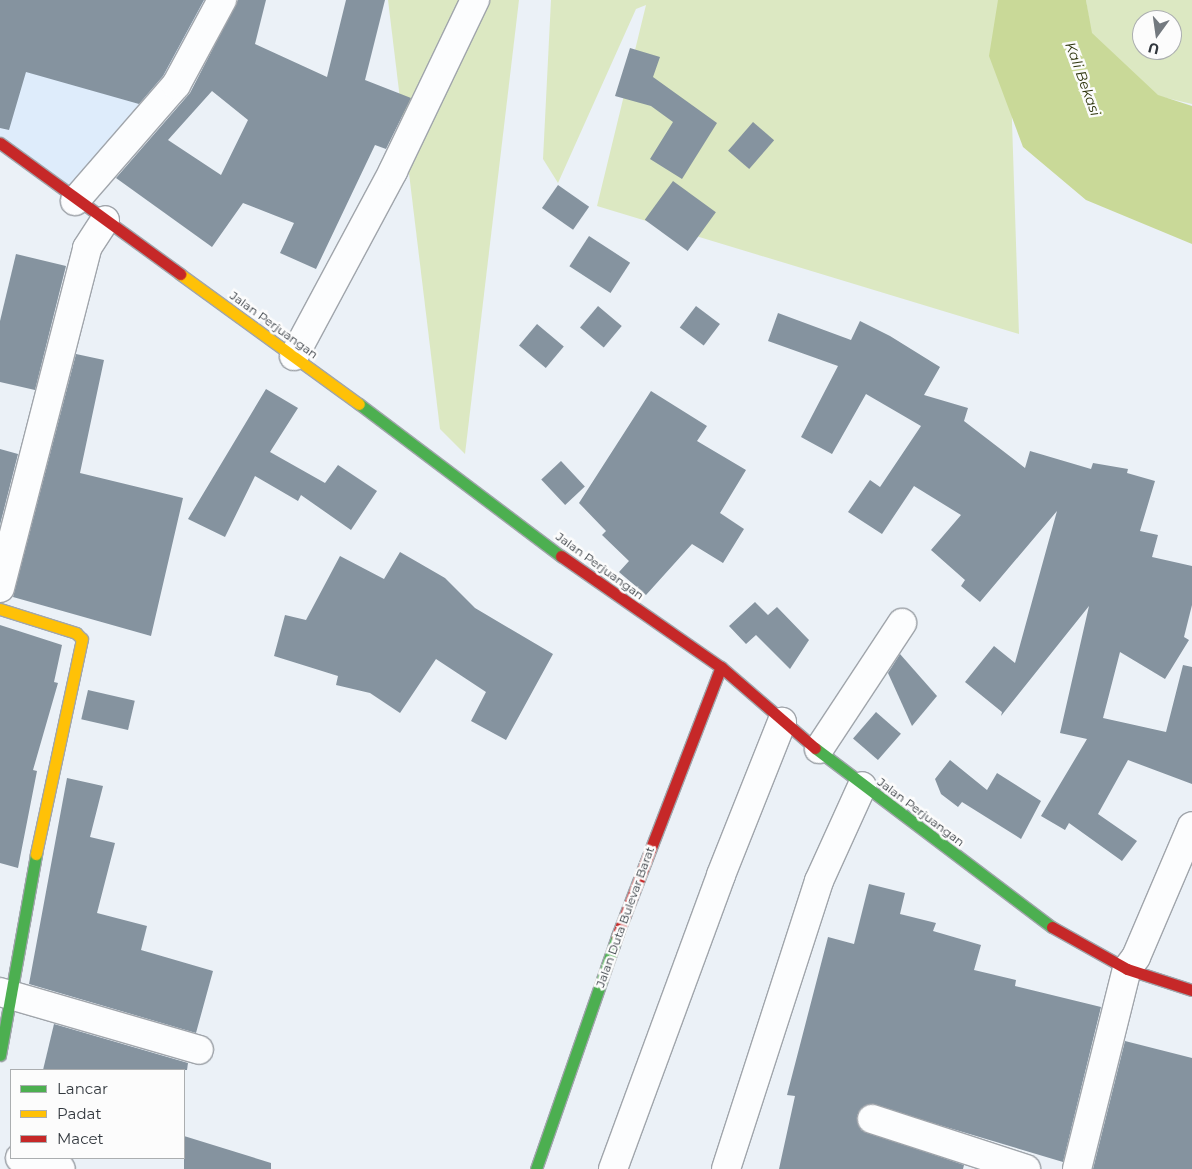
<!DOCTYPE html>
<style>
body{margin:0}
#map{position:relative;width:1192px;height:1169px;overflow:hidden;background:#ebf1f7;font-family:Montserrat,sans-serif}
div>[style]{position:absolute}
.built>*{inset:0;background:#deecfb}
.green>*{inset:0;background:#dce8c2}
.water>*{inset:0;background:#c9d998}
.building>*{inset:0;background:#85939f;transform-origin:0 0}
.roads{filter:drop-shadow(1px 0 #a0a5ab) drop-shadow(-1px 0 #a0a5ab) drop-shadow(0 1px #a0a5ab) drop-shadow(0 -1px #a0a5ab)}
.street>*{height:28px;margin:-14px;padding:0 14px;transform-origin:14px;border-radius:14px;background:#fcfdfe}
.fast>*{height:11px;margin:-5.5px;padding:0 5.5px;transform-origin:5.5px;border-radius:5.5px;background:#4caf50}
.slow>*{height:11px;margin:-5.5px;padding:0 5.5px;transform-origin:5.5px;border-radius:5.5px;background:#ffc107}
.jam>*{height:11px;margin:-5.5px;padding:0 5.5px;transform-origin:5.5px;border-radius:5.5px;background:#c62828}
span{translate:-50% -50%;white-space:nowrap;text-align:center;line-height:1.15;-webkit-text-stroke:5px #fcfcfc;paint-order:stroke}
.street-label{font-size:12px;color:#32383e}
.water-label{font-size:14px;color:#2f360e;font-style:italic}
.legend{position:absolute;left:10px;top:1069px;width:175px;height:90px;box-sizing:border-box;background:#fcfcfc;border:1px solid #abaeb0;margin:0;padding:6px 9px;list-style:none;font-size:15px;color:#32383e}
.legend li{display:flex;align-items:center;gap:10px;height:25px}
.legend b{width:25px;border:1px solid #abaeb0}
.north{position:absolute;left:1132px;top:10px;width:50px;height:50px;box-sizing:border-box;background:#fcfcfc;border:1px solid #abaeb0;border-radius:50%;rotate:194deg;font-size:14px;font-weight:700;line-height:20px;text-align:center;color:#32383e}
.north::after{content:'';display:block;margin:auto;width:18px;height:22px;background:#73797f;clip-path:polygon(50% 0,100% 100%,50% 72%,0 100%)}
</style>
<div id="map">
<div class="built">
<div style="clip-path:polygon(0 0,222px 0,75px 201px,0 143px)"></div>
</div>
<div class="green">
<div style="clip-path:polygon(388px 0,519px 0,465px 454px,440px 429px)"></div>
<div style="clip-path:polygon(551px 0,1008px 0,1019px 334px,597px 206px,646px 5px,636px 9px,558px 183px,543px 159px)"></div>
<div style="clip-path:polygon(evenodd,1086px 0,1192px 0,1192px 104px,1158px 96px,1091px 33px,1086px 0,1142px 20px,1172px 20px,1172px 50px,1142px 50px,1142px 20px)"></div>
</div>
<div class="water">
<div style="clip-path:polygon(998px 0,1086px 0,1092px 33px,1158px 95px,1192px 106px,1192px 244px,1086px 200px,1023px 147px,989px 56px)"></div>
</div>
<div class="building">
<div style="clip-path:polygon(0 0,204px 0,163px 76px,139px 104px,26px 72px,9px 130px,0 128px)"></div>
<div style="clip-path:polygon(evenodd,238px 0,266px 0,255px 44px,327px 77px,346px 0,385px 0,365px 80px,411px 98px,386px 149px,375px 145px,316px 269px,280px 253px,294px 223px,243px 203px,212px 247px,116px 178px,190px 93px,238px 0,212px 91px,248px 120px,221px 175px,168px 140px,212px 91px)"></div>
<div style="clip-path:polygon(630px 48px,660px 57px,653px 77px,717px 123px,682px 179px,650px 159px,673px 122px,651px 106px,615px 96px)"></div>
<div style="left:753px;top:122px;width:28px;height:38px;rotate:41deg"></div>
<div style="left:673px;top:181px;width:53px;height:48px;rotate:36deg"></div>
<div style="left:558px;top:185px;width:38px;height:28px;rotate:35deg"></div>
<div style="left:589px;top:236px;width:49px;height:36px;rotate:33deg"></div>
<div style="clip-path:polygon(16px 254px,66px 266px,35px 390px,0 382px,0 321px)"></div>
<div style="left:598px;top:306px;width:31px;height:28px;rotate:40deg"></div>
<div style="left:696px;top:306px;width:30px;height:27px;rotate:37deg"></div>
<div style="clip-path:polygon(778px 313px,851px 340px,860px 321px,890px 336px,940px 367px,924px 395px,968px 408px,964px 421px,1025px 468px,1030px 451px,1091px 469px,1093px 463px,1128px 469px,1127px 473px,1155px 481px,1140px 531px,1158px 535px,1152px 557px,1192px 566px,1192px 605px,1184px 637px,1189px 640px,1165px 679px,1120px 652px,1103px 718px,1166px 732px,1183px 665px,1192px 667px,1192px 784px,1128px 760px,1098px 814px,1137px 841px,1122px 861px,1069px 823px,1065px 830px,1041px 816px,1087px 739px,1060px 733px,1089px 606px,1001px 716px,1002px 712px,965px 682px,994px 646px,1015px 663px,1057px 511px,980px 602px,961px 586px,965px 580px,931px 550px,961px 515px,914px 486px,882px 534px,848px 512px,870px 480px,880px 487px,921px 426px,866px 394px,832px 454px,801px 437px,838px 366px,768px 341px)"></div>
<div style="left:537px;top:324px;width:35px;height:28px;rotate:40deg"></div>
<div style="clip-path:polygon(76px 354px,104px 360px,80px 473px,183px 498px,151px 636px,13px 597px)"></div>
<div style="clip-path:polygon(266px 389px,298px 408px,270px 452px,325px 483px,338px 465px,377px 491px,351px 530px,301px 495px,298px 501px,255px 476px,225px 537px,188px 519px)"></div>
<div style="clip-path:polygon(651px 391px,707px 426px,697px 441px,746px 470px,720px 513px,744px 529px,723px 563px,692px 544px,646px 595px,619px 572px,629px 561px,602px 535px,606px 531px,579px 503px)"></div>
<div style="clip-path:polygon(0 449px,18px 454px,0 525px)"></div>
<div style="left:561px;top:461px;width:35px;height:27px;rotate:47deg"></div>
<div style="clip-path:polygon(400px 552px,445px 578px,475px 608px,553px 654px,506px 740px,471px 721px,486px 692px,436px 659px,400px 713px,370px 693px,336px 685px,338px 676px,274px 656px,285px 615px,306px 620px,340px 556px,384px 579px)"></div>
<div style="clip-path:polygon(755px 602px,768px 615px,777px 607px,809px 640px,790px 669px,756px 635px,746px 644px,729px 626px)"></div>
<div style="clip-path:polygon(0 625px,62px 645px,54px 682px,58px 683px,33px 770px,37px 771px,18px 868px,0 863px)"></div>
<div style="clip-path:polygon(900px 654px,937px 696px,912px 726px,888px 673px)"></div>
<div style="left:88px;top:690px;width:48px;height:30px;rotate:13deg"></div>
<div style="left:876px;top:712px;width:33px;height:35px;rotate:41deg"></div>
<div style="clip-path:polygon(950px 760px,987px 790px,997px 773px,1041px 801px,1021px 839px,962px 802px,958px 807px,941px 794px,935px 779px)"></div>
<div style="clip-path:polygon(67px 778px,103px 786px,90px 837px,115px 843px,97px 913px,147px 926px,141px 950px,213px 971px,196px 1033px,29px 984px)"></div>
<div style="clip-path:polygon(869px 884px,905px 893px,900px 914px,936px 923px,933px 931px,981px 945px,974px 970px,1016px 980px,1015px 986px,1101px 1007px,1063px 1162px,869px 1104px,857px 1115px,861px 1130px,964px 1165px,963px 1169px,779px 1169px,795px 1096px,787px 1095px,828px 937px,854px 944px)"></div>
<div style="clip-path:polygon(54px 1024px,188px 1063px,187px 1070px,43px 1070px)"></div>
<div style="clip-path:polygon(1125px 1041px,1192px 1058px,1192px 1169px,1093px 1169px)"></div>
<div style="clip-path:polygon(184px 1136px,271px 1163px,271px 1169px,184px 1169px)"></div>
</div>
<div class="roads">
<div class="street">
<div style="left:75px;top:201px;width:154px;rotate:-49deg"></div>
<div style="left:176px;top:85px;width:97px;rotate:-61.6deg"></div>
<div style="left:294px;top:356px;width:210px;rotate:-61.8deg"></div>
<div style="left:393px;top:171px;width:190px;rotate:-64.4deg"></div>
<div style="left:0;top:588px;width:351px;rotate:-75.6deg"></div>
<div style="left:87px;top:248px;width:33px;rotate:-57deg"></div>
<div style="left:819px;top:749px;width:151px;rotate:-56.6deg"></div>
<div style="left:0;top:992px;width:207px;rotate:16.2deg"></div>
<div style="left:872px;top:1119px;width:162px;rotate:18deg"></div>
<div style="left:20px;top:1158px;width:42px;rotate:15deg"></div>
<div style="left:613px;top:1169px;width:313px;rotate:-69.8deg"></div>
<div style="left:721px;top:875px;width:165px;rotate:-68.3deg"></div>
<div style="left:726px;top:1169px;width:303px;rotate:-72.1deg"></div>
<div style="left:819px;top:881px;width:104px;rotate:-65.6deg"></div>
<div style="left:1077px;top:1169px;width:206px;rotate:-76deg"></div>
<div style="left:1127px;top:969px;width:15px;rotate:-53deg"></div>
<div style="left:1136px;top:957px;width:142px;rotate:-66.9deg"></div>
</div>
<div class="fast">
<div style="left:359px;top:404px;width:253px;rotate:37deg"></div>
<div style="left:815px;top:748px;width:297px;rotate:37.1deg"></div>
<div style="left:0;top:1055px;width:204px;rotate:-79.8deg"></div>
<div style="left:536px;top:1169px;width:247px;rotate:-70.8deg"></div>
</div>
<div class="slow">
<div style="left:180px;top:274px;width:221px;rotate:36deg"></div>
<div style="left:0;top:609px;width:80px;rotate:17.5deg"></div>
<div style="left:76px;top:633px;width:8px;rotate:45deg"></div>
<div style="left:82px;top:639px;width:220px;rotate:102.1deg"></div>
</div>
<div class="jam">
<div style="left:0;top:143px;width:223px;rotate:36deg"></div>
<div style="left:561px;top:556px;width:195px;rotate:34.8deg"></div>
<div style="left:721px;top:667px;width:124px;rotate:40.8deg"></div>
<div style="left:1052px;top:927px;width:86px;rotate:29.2deg"></div>
<div style="left:1127px;top:969px;width:68px;rotate:17.9deg"></div>
<div style="left:617px;top:936px;width:288px;rotate:-68.9deg"></div>
</div>
</div>
<div class="street-label">
<span style="left:274px;top:325px;rotate:36deg">Jalan Perjuangan</span>
<span style="left:600px;top:566px;rotate:36deg">Jalan Perjuangan</span>
<span style="left:921px;top:812px;rotate:37deg">Jalan Perjuangan</span>
<span style="left:625px;top:917px;rotate:-70deg">Jalan Duta Bulevar Barat</span>
</div>
<div class="water-label">
<span style="left:1083px;top:79px;rotate:70deg">Kali Bekasi</span>
</div>
<ul class="legend">
<li><b style="height:6px;background:#4caf50"></b>Lancar</li>
<li><b style="height:6px;background:#ffc107"></b>Padat</li>
<li><b style="height:6px;background:#c62828"></b>Macet</li>
</ul>
<div class="north">U</div>
</div>
